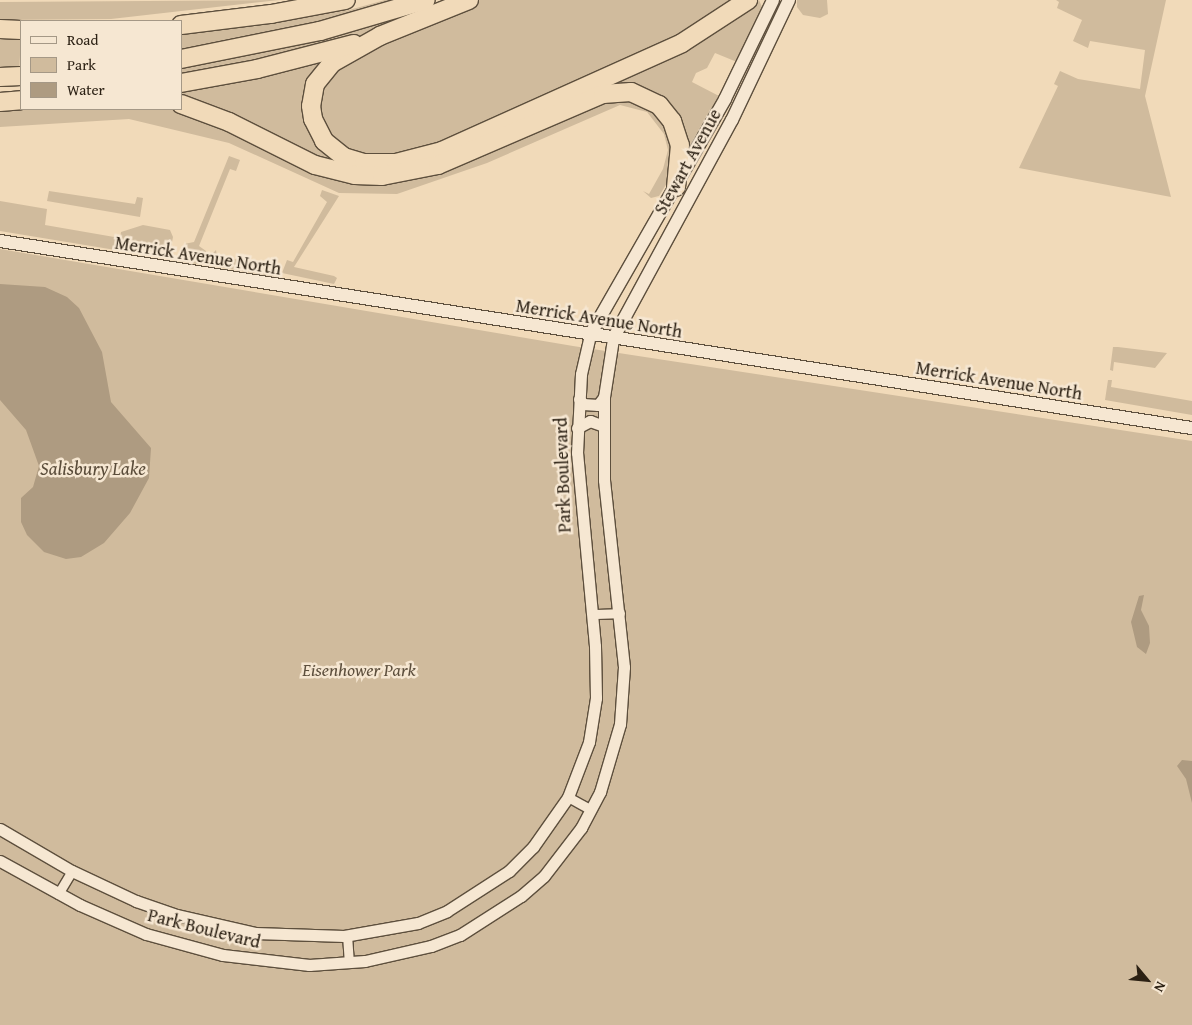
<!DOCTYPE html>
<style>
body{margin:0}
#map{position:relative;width:1192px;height:1025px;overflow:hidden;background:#f1dab9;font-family:"Gentium Book Plus",serif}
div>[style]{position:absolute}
.green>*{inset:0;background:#d0bb9d;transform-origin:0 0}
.water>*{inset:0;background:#ae9b81}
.roads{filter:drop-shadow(1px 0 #5d4f3d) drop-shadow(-1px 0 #5d4f3d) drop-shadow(0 1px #5d4f3d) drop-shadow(0 -1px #5d4f3d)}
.minor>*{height:9px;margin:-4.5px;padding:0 4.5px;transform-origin:4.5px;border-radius:4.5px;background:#f6e7d2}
.tertiary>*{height:11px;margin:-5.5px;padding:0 5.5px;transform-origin:5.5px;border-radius:5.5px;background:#f6e7d2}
.secondary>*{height:12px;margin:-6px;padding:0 6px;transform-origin:6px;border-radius:6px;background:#f6e7d2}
.motorway>*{height:18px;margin:-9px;padding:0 9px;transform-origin:9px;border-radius:9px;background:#f1dab9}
span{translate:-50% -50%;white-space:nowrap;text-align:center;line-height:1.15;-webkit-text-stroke:5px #f6e7d2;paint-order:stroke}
.street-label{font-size:18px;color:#2c2114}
.park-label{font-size:18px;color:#5d4f3d;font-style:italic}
.water-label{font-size:19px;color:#5a4c3a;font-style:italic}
.legend{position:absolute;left:20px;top:20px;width:162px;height:90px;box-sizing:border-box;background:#f6e7d2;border:1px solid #a59886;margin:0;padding:6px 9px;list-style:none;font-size:15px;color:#2c2114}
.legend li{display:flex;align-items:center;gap:10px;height:25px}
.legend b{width:25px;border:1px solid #a59886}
.north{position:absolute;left:1122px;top:955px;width:50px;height:50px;-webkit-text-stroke:4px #f6e7d2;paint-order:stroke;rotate:118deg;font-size:14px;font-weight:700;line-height:20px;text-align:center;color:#2c2114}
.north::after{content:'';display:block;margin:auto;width:18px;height:22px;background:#2c2114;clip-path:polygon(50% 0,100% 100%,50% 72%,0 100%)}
</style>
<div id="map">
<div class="green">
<div style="clip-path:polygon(279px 0,111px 19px,0 20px,0 2px)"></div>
<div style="clip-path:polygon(385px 0,407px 0,323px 23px,181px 51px,181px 33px,258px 26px,349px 10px)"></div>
<div style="clip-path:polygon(479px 0,742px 0,711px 23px,465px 137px,383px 159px,340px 149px,324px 132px,317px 113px,318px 93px,329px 73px,354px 54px,412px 33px)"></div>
<div style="clip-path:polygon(759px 0,762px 7px,737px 62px,715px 53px,707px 68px,696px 73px,692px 82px,719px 96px,688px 155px,674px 114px,613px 87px,611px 82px,735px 18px)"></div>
<div style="clip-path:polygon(797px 0,827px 0,828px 14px,820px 18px,803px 15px,797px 7px)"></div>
<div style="clip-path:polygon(1056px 0,1166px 0,1145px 96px,1171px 197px,1019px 168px,1058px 86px,1054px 84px,1060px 71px,1078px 79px,1140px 89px,1145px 50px,1090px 41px,1088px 48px,1073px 41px,1082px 20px,1057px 8px,1059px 2px)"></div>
<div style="clip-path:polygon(437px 5px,380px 30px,293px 56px,181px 79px,181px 66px,292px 46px)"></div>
<div style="left:0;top:36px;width:21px;height:35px;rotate:3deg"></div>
<div style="clip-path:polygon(333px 55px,309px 92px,343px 162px,341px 168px,181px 99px,181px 91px)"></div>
<div style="clip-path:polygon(619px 96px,654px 107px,675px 142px,672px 175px,659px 196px,651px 198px,643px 191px,649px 194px,663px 169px,668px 150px,664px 134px,647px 112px,620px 105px,487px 163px,397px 194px,339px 193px,229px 143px,129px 119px,0 127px,0 107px,180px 109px,348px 179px)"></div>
<div style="clip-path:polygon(229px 156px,240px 160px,236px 171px,230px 169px,199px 246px,206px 251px,204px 260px,198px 264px,183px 262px,184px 244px,194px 242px)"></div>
<div style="clip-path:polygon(322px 190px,339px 196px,294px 267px,334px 276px,337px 278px,334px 284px,282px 273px,287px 260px,293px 262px,327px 202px,320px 196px)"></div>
<div style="clip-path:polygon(49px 191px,135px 204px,137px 197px,143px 198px,140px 217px,47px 201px)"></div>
<div style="clip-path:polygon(0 201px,47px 209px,45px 225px,120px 238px,121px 232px,143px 225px,170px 230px,173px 237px,170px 253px,164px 258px,0 231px)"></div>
<div style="clip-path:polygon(0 249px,573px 346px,1192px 441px,1192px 1025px,0 1025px)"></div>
<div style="clip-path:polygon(216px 250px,217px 256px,272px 266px,274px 260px,274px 277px,214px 266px,213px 253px)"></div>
<div style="clip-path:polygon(1113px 347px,1118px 347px,1167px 353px,1155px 368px,1114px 362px,1113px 371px,1110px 370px)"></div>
<div style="clip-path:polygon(1108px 380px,1112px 380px,1111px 387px,1192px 401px,1192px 415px,1105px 400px)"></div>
</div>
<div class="water">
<div style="clip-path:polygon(0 284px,45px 287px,67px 297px,79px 308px,102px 352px,111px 402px,151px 448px,149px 478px,130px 513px,104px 543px,81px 557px,66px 559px,44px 552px,27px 535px,21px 522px,21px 498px,33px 487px,39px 466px,26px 430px,0 400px)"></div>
<div style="clip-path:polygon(1144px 595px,1141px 610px,1149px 626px,1150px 643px,1146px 654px,1137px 647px,1131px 622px,1139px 596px)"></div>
<div style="clip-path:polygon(1182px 760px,1192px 761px,1192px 803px,1186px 779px,1177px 766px)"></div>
</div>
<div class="roads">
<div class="minor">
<div style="left:593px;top:614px;width:27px;rotate:-2deg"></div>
<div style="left:568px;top:797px;width:26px;rotate:29deg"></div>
<div style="left:58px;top:894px;width:27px;rotate:-59deg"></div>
<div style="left:347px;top:935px;width:27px;rotate:86deg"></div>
</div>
<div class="tertiary">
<div style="left:579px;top:399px;width:6px;rotate:51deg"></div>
<div style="left:583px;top:404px;width:15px;rotate:4deg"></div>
<div style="left:598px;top:405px;width:10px;rotate:-53deg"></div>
<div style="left:577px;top:428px;width:15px;rotate:-28deg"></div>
<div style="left:590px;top:421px;width:15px;rotate:20deg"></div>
<div style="left:0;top:829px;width:83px;rotate:30.3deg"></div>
<div style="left:72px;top:871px;width:71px;rotate:25.1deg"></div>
<div style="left:136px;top:901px;width:39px;rotate:19deg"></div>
<div style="left:173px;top:914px;width:84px;rotate:13deg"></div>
<div style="left:255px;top:933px;width:89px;rotate:1.9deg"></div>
<div style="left:344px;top:936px;width:75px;rotate:-10deg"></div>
<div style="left:418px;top:923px;width:31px;rotate:-22deg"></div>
<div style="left:447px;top:911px;width:74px;rotate:-32.8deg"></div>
<div style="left:509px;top:871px;width:34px;rotate:-45deg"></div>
<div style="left:533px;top:847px;width:61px;rotate:-55deg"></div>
<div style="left:568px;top:797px;width:59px;rotate:-69.1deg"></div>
<div style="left:589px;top:742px;width:45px;rotate:-81deg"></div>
<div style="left:596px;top:698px;width:52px;rotate:-91.1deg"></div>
<div style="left:595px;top:646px;width:194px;rotate:-95.3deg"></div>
<div style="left:577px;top:453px;width:79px;rotate:-87.1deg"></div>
<div style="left:581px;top:374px;width:40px;rotate:-77deg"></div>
<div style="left:0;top:861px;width:91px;rotate:28.8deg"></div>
<div style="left:80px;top:905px;width:72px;rotate:23.7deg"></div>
<div style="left:146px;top:934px;width:80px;rotate:15.3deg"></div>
<div style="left:223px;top:955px;width:87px;rotate:6.6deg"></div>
<div style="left:309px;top:965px;width:56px;rotate:-4.1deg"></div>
<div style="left:365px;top:961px;width:68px;rotate:-12.8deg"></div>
<div style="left:431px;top:946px;width:31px;rotate:-21deg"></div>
<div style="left:460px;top:935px;width:72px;rotate:-32.6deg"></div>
<div style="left:521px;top:896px;width:30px;rotate:-41deg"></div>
<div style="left:544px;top:876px;width:61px;rotate:-52.4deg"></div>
<div style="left:581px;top:828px;width:41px;rotate:-62.2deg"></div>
<div style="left:600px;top:792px;width:71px;rotate:-73.6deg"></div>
<div style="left:620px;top:724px;width:57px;rotate:-86deg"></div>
<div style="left:624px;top:667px;width:188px;rotate:-96.1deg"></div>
<div style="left:604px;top:480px;width:83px;rotate:-90deg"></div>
<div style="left:604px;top:397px;width:59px;rotate:-81.2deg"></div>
</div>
<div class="secondary">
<div style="left:0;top:241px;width:1207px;rotate:8.92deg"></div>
<div style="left:590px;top:335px;width:272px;rotate:-60.2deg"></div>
<div style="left:725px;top:99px;width:110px;rotate:-64.1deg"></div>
<div style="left:613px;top:339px;width:249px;rotate:-61.5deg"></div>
<div style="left:732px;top:120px;width:133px;rotate:-64.6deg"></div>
</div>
<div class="motorway">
<div style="left:469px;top:0;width:96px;rotate:158deg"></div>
<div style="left:380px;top:36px;width:55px;rotate:150.6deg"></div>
<div style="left:332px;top:63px;width:27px;rotate:129deg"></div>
<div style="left:315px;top:84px;width:22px;rotate:100deg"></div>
<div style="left:311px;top:106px;width:13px;rotate:81deg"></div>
<div style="left:313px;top:119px;width:25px;rotate:63deg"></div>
<div style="left:324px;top:141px;width:26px;rotate:39deg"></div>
<div style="left:344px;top:157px;width:21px;rotate:17deg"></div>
<div style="left:364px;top:163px;width:32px"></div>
<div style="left:396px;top:163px;width:48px;rotate:-14.6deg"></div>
<div style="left:442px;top:151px;width:263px;rotate:-24.2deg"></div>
<div style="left:682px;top:43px;width:79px;rotate:-33.1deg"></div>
<div style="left:181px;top:25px;width:91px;rotate:-7deg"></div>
<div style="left:271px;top:14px;width:76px;rotate:-10.6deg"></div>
<div style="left:0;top:29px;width:21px;rotate:3deg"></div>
<div style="left:181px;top:59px;width:142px;rotate:-11.4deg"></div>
<div style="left:320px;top:31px;width:110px;rotate:-16.3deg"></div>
<div style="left:0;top:77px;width:21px;rotate:-3deg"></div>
<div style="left:181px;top:83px;width:77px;rotate:-10.4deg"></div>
<div style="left:257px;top:69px;width:100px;rotate:-14.5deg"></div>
<div style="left:0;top:102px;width:21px;rotate:-5deg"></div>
<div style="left:181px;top:104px;width:51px;rotate:20.6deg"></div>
<div style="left:229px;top:122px;width:96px;rotate:26.6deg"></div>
<div style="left:315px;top:165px;width:41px;rotate:14deg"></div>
<div style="left:355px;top:175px;width:27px;rotate:2deg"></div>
<div style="left:382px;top:176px;width:57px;rotate:-11.1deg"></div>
<div style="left:438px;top:165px;width:180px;rotate:-23.3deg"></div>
<div style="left:603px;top:94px;width:28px;rotate:-4deg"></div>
<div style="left:631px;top:92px;width:31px;rotate:25deg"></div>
<div style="left:659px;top:105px;width:21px;rotate:51deg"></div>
<div style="left:672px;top:121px;width:25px;rotate:72deg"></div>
<div style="left:680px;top:145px;width:42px;rotate:95.4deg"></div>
</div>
</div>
<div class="street-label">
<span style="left:688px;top:162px;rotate:-61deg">Stewart Avenue</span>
<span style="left:198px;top:256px;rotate:9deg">Merrick Avenue North</span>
<span style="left:599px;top:319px;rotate:9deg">Merrick Avenue North</span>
<span style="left:999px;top:381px;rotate:9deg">Merrick Avenue North</span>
<span style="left:563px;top:475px;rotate:-92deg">Park Boulevard</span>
<span style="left:204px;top:929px;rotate:14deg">Park Boulevard</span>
</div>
<div class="park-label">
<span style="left:359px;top:670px">Eisenhower Park</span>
</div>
<div class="water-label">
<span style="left:93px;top:469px">Salisbury Lake</span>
</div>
<ul class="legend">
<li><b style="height:6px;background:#f6e7d2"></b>Road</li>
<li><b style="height:14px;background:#d0bb9d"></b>Park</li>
<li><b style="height:14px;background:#ae9b81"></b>Water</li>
</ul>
<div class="north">N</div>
</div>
